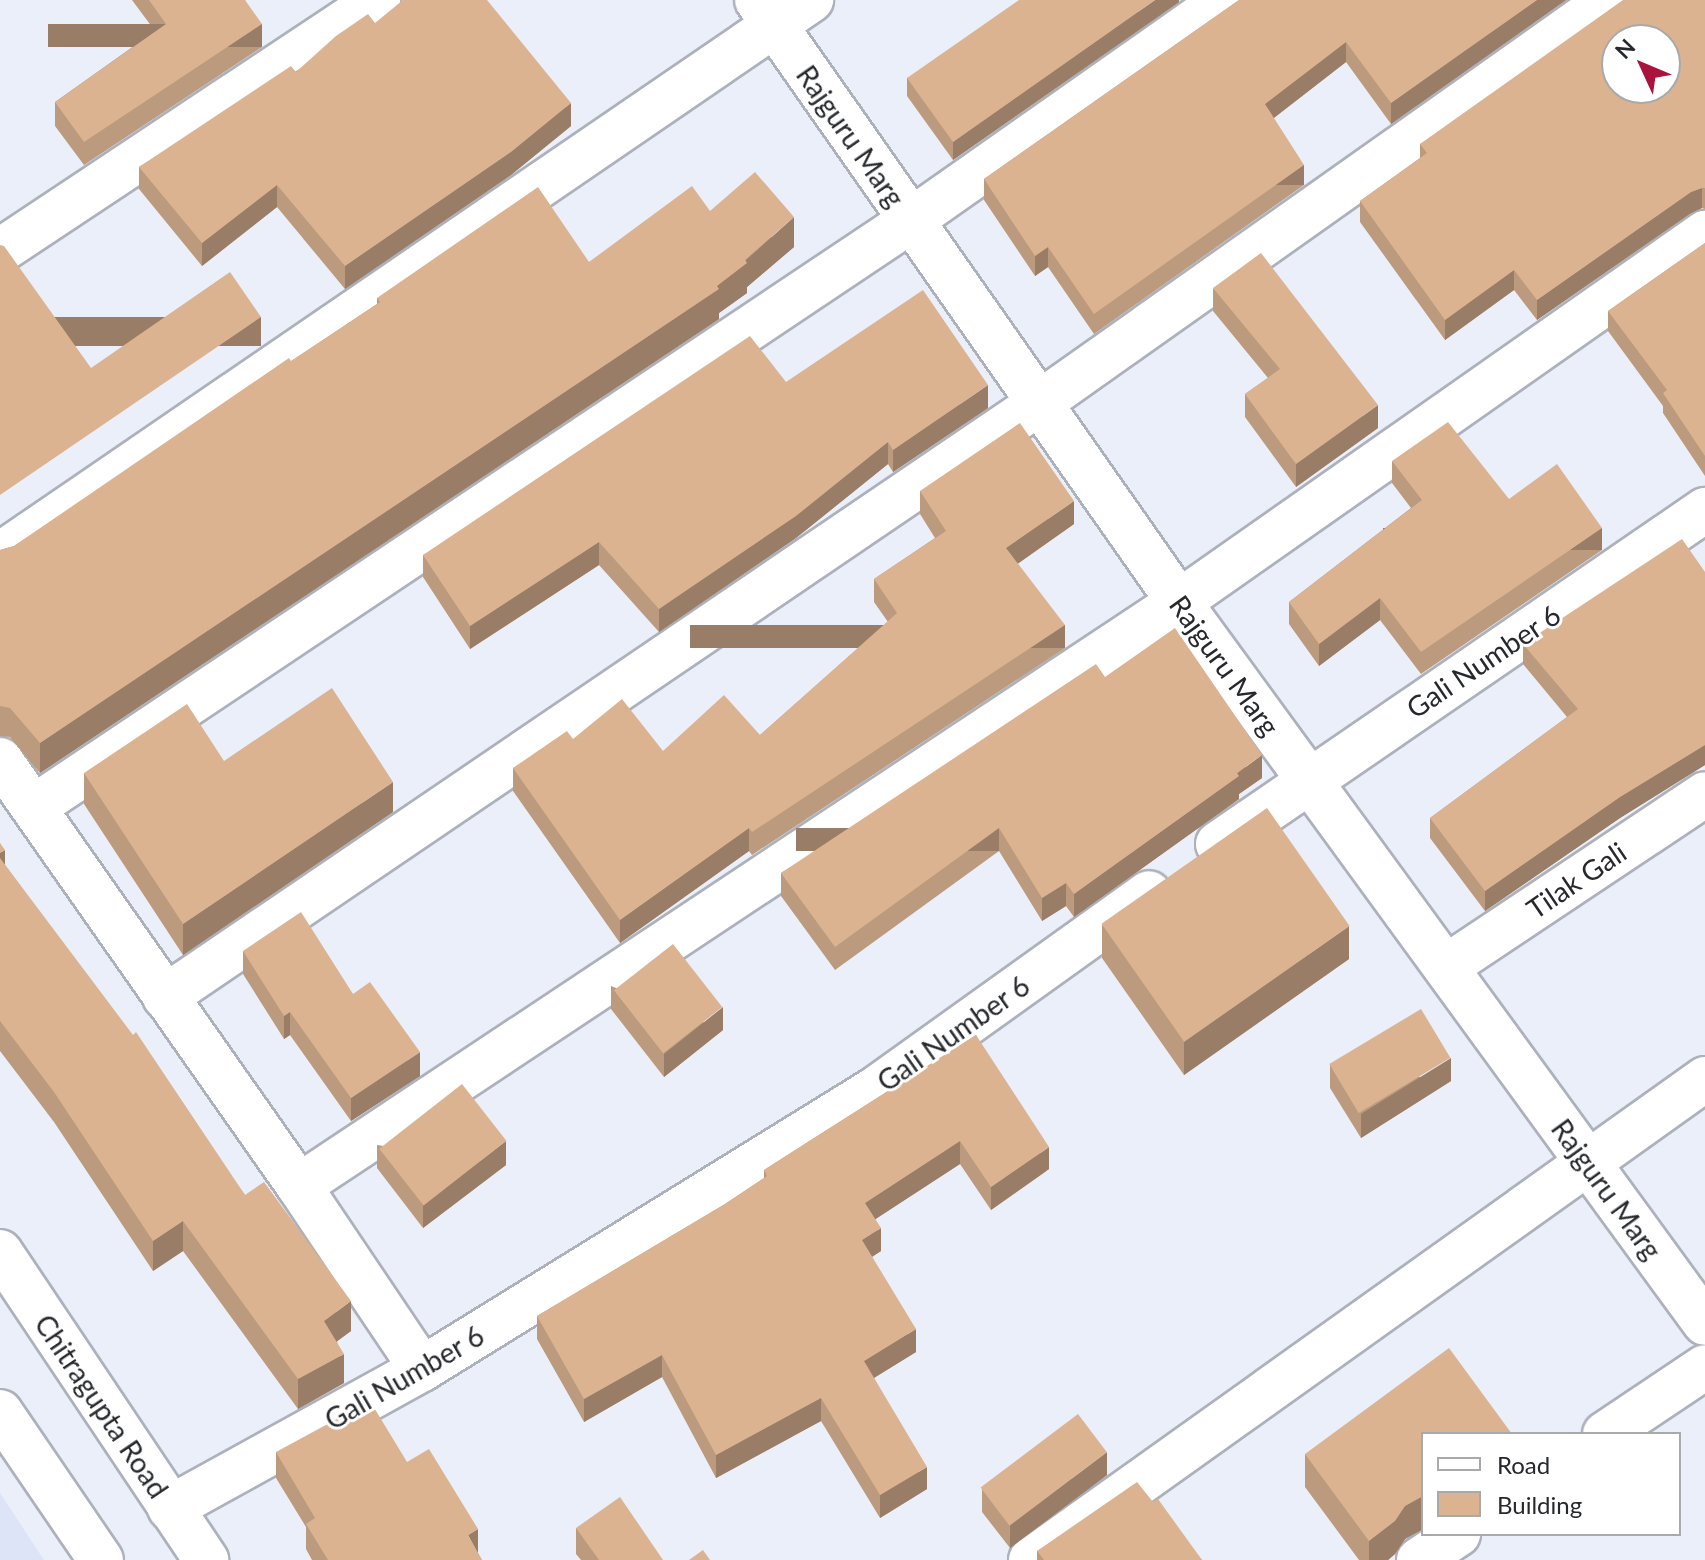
<!DOCTYPE html>
<style>
body{margin:0}
#map{position:relative;width:1705px;height:1560px;overflow:hidden;background:#eaeffa;font-family:Lato,sans-serif}
div>[style]{position:absolute}
.built>*{inset:0;background:#dde4f7}
.roads{filter:drop-shadow(2px 0 #adb1bc) drop-shadow(-2px 0 #adb1bc) drop-shadow(0 2px #adb1bc) drop-shadow(0 -2px #adb1bc)}
.minor>*{height:44px;margin:-22px;padding:0 22px;transform-origin:22px;border-radius:22px;background:#fff}
.tertiary>*{height:44px;margin:-22px;padding:0 22px;transform-origin:22px;border-radius:22px;background:#fff}
.wall>*{inset:0;background:#bc9a7d}
.shaded-wall>*{inset:0;background:#997d66;transform-origin:0 0}
.building>*{inset:0;background:#dbb391;transform-origin:0 0}
span{translate:-50% -50%;white-space:nowrap;text-align:center;line-height:1.15;-webkit-text-stroke:6px #fff;paint-order:stroke}
.street-label{font-size:28px;color:#26282c}
.legend{position:absolute;left:1421px;top:1432px;width:260px;height:104px;box-sizing:border-box;background:#fff;border:2px solid #a8a9ab;margin:0;padding:10px 14px;list-style:none;font-size:24px;color:#26282c}
.legend li{display:flex;align-items:center;gap:16px;height:40px}
.legend b{width:40px;border:2px solid #a8a9ab}
.north{position:absolute;left:1601px;top:24px;width:80px;height:80px;box-sizing:border-box;background:#fff;border:2px solid #a8a9ab;border-radius:50%;rotate:314deg;font-size:22px;font-weight:700;line-height:32px;text-align:center;color:#26282c}
.north::after{content:'';display:block;margin:auto;width:28px;height:36px;background:#aa143b;clip-path:polygon(50% 0,100% 100%,50% 72%,0 100%)}
</style>
<div id="map">
<div class="built">
<div style="clip-path:polygon(0 1493px,44px 1560px,0 1560px)"></div>
</div>
<div class="roads">
<div class="minor">
<div style="left:757px;top:0;width:735px;rotate:54.97deg"></div>
<div style="left:1179px;top:602px;width:892px;rotate:53.89deg"></div>
<div style="left:0;top:251px;width:454px;rotate:-33.6deg"></div>
<div style="left:0;top:555px;width:983px;rotate:-34.39deg"></div>
<div style="left:0;top:760px;width:520px;rotate:54.94deg"></div>
<div style="left:299px;top:1186px;width:220px;rotate:56.1deg"></div>
<div style="left:34px;top:807px;width:1054px;rotate:-33.78deg"></div>
<div style="left:910px;top:221px;width:385px;rotate:-35.1deg"></div>
<div style="left:1218px;top:844px;width:591px;rotate:-34.44deg"></div>
<div style="left:1446px;top:967px;width:311px;rotate:-33.7deg"></div>
<div style="left:165px;top:997px;width:1055px;rotate:-34.19deg"></div>
<div style="left:1038px;top:404px;width:699px;rotate:-35.28deg"></div>
<div style="left:299px;top:1186px;width:1056px;rotate:-33.57deg"></div>
<div style="left:1179px;top:602px;width:643px;rotate:-35.05deg"></div>
<div style="left:1605px;top:1434px;width:120px;rotate:-33.8deg"></div>
<div style="left:170px;top:1508px;width:288px;rotate:-28.9deg"></div>
<div style="left:422px;top:1369px;width:531px;rotate:-31.69deg"></div>
<div style="left:874px;top:1090px;width:338px;rotate:-35.6deg"></div>
<div style="left:1031px;top:1560px;width:828px;rotate:-35.51deg"></div>
<div style="left:1419px;top:1560px;width:47px;rotate:-33.7deg"></div>
</div>
<div class="tertiary">
<div style="left:0;top:1252px;width:371px;rotate:56.2deg"></div>
<div style="left:0;top:1412px;width:179px;rotate:55.7deg"></div>
</div>
</div>
<div class="wall">
<div style="clip-path:polygon(132px 0,245px 0,262px 47px,84px 165px,55px 126px,55px 102px,155px 31px)"></div>
<div style="clip-path:polygon(1179px 0,1179px 2px,953px 160px,907px 96px,907px 78px)"></div>
<div style="clip-path:polygon(1239px 0,1566px 0,1391px 124px,1346px 62px,1273px 118px,1304px 185px,1094px 334px,1048px 267px,1035px 276px,984px 200px,984px 179px)"></div>
<div style="clip-path:polygon(1705px 0,1705px 209px,1702px 208px,1691px 213px,1537px 320px,1514px 290px,1445px 340px,1360px 222px,1360px 201px,1420px 158px,1420px 144px)"></div>
<div style="clip-path:polygon(375px 23px,571px 126px,511px 175px,345px 289px,277px 207px,202px 266px,139px 189px,139px 167px)"></div>
<div style="clip-path:polygon(710px 211px,794px 247px,747px 287px,747px 293px,719px 313px,719px 319px,40px 773px,10px 737px,0 736px,0 550px,14px 546px,377px 304px,377px 298px,589px 262px)"></div>
<div style="clip-path:polygon(1705px 243px,1705px 476px,1663px 413px,1663px 406px,1608px 331px,1608px 311px)"></div>
<div style="clip-path:polygon(1213px 288px,1378px 428px,1296px 487px,1245px 417px,1245px 394px,1268px 378px,1213px 311px)"></div>
<div style="clip-path:polygon(786px 382px,988px 408px,893px 472px,888px 464px,796px 538px,659px 632px,599px 565px,470px 649px,423px 577px,423px 555px)"></div>
<div style="clip-path:polygon(1392px 461px,1509px 499px,1602px 550px,1421px 674px,1380px 620px,1319px 666px,1289px 624px,1289px 602px,1411px 508px,1392px 483px)"></div>
<div style="clip-path:polygon(920px 491px,1074px 524px,1017px 564px,1065px 648px,752px 855px,749px 851px,620px 943px,513px 791px,513px 768px,573px 739px,663px 751px,760px 735px,888px 622px,874px 602px,874px 579px,935px 538px,920px 514px)"></div>
<div style="clip-path:polygon(1705px 572px,1705px 765px,1620px 818px,1485px 911px,1430px 838px,1430px 818px,1567px 717px,1523px 664px,1523px 644px)"></div>
<div style="clip-path:polygon(1105px 677px,1262px 778px,1239px 794px,1239px 799px,1074px 917px,1066px 906px,1042px 921px,999px 851px,835px 970px,781px 896px,781px 873px)"></div>
<div style="clip-path:polygon(224px 761px,393px 812px,183px 955px,84px 804px,84px 773px)"></div>
<div style="clip-path:polygon(0 843px,5px 865px,245px 1195px,351px 1331px,337px 1341px,344px 1383px,298px 1409px,183px 1251px,153px 1271px,54px 1122px,0 1051px)"></div>
<div style="clip-path:polygon(1102px 925px,1349px 959px,1184px 1075px,1102px 958px)"></div>
<div style="clip-path:polygon(243px 951px,353px 994px,420px 1076px,351px 1121px,290px 1035px,284px 1039px,243px 974px)"></div>
<div style="clip-path:polygon(611px 986px,723px 1030px,664px 1077px,611px 1009px)"></div>
<div style="clip-path:polygon(976px 1035px,1049px 1169px,991px 1210px,960px 1164px,875px 1219px,881px 1251px,872px 1257px,916px 1352px,874px 1378px,927px 1489px,880px 1518px,821px 1421px,716px 1478px,662px 1377px,584px 1422px,537px 1339px,537px 1316px,725px 1204px,764px 1178px,764px 1170px)"></div>
<div style="clip-path:polygon(1330px 1065px,1451px 1081px,1361px 1138px,1330px 1088px)"></div>
<div style="clip-path:polygon(377px 1145px,506px 1165px,423px 1228px,377px 1168px)"></div>
<div style="clip-path:polygon(1423px 1434px,1423px 1529px,1405px 1539px,1395px 1554px,1388px 1560px,1359px 1560px,1305px 1487px,1305px 1454px)"></div>
<div style="clip-path:polygon(276px 1452px,407px 1462px,478px 1553px,482px 1560px,312px 1560px,306px 1549px,306px 1527px,276px 1478px)"></div>
<div style="clip-path:polygon(1107px 1475px,1010px 1548px,982px 1512px,982px 1489px)"></div>
<div style="clip-path:polygon(1153px 1502px,1202px 1560px,1037px 1560px,1037px 1551px)"></div>
<div style="clip-path:polygon(576px 1528px,663px 1560px,581px 1560px,576px 1554px)"></div>
</div>
<div class="shaded-wall">
<div style="clip-path:polygon(1155px 0,1179px 0,1179px 2px,953px 160px,953px 142px)"></div>
<div style="clip-path:polygon(1537px 0,1566px 0,1391px 124px,1391px 103px)"></div>
<div style="left:262px;top:24px;width:23px;height:214px;rotate:90deg"></div>
<div style="clip-path:polygon(1346px 42px,1346px 62px,1265px 125px,1265px 104px)"></div>
<div style="clip-path:polygon(571px 103px,571px 126px,511px 175px,345px 289px,345px 266px)"></div>
<div style="left:1304px;top:165px;width:20px;height:257px;rotate:90deg"></div>
<div style="clip-path:polygon(277px 185px,277px 207px,202px 266px,202px 243px)"></div>
<div style="clip-path:polygon(1702px 188px,1702px 208px,1691px 213px,1537px 320px,1537px 300px,1691px 192px)"></div>
<div style="clip-path:polygon(794px 217px,794px 247px,747px 287px,747px 293px,719px 313px,719px 319px,40px 773px,40px 743px,717px 286px)"></div>
<div style="clip-path:polygon(1048px 247px,1048px 267px,1035px 276px,1035px 256px)"></div>
<div style="clip-path:polygon(1514px 270px,1514px 290px,1445px 340px,1445px 320px)"></div>
<div style="left:261px;top:317px;width:29px;height:316px;rotate:90deg"></div>
<div style="clip-path:polygon(988px 385px,988px 408px,893px 472px,893px 450px)"></div>
<div style="clip-path:polygon(1378px 405px,1378px 428px,1296px 487px,1296px 464px)"></div>
<div style="clip-path:polygon(888px 442px,888px 464px,796px 538px,659px 632px,659px 609px)"></div>
<div style="clip-path:polygon(1074px 501px,1074px 524px,1006px 572px,1006px 548px)"></div>
<div style="left:1602px;top:528px;width:22px;height:219px;rotate:90deg"></div>
<div style="clip-path:polygon(599px 542px,599px 565px,470px 649px,470px 626px)"></div>
<div style="clip-path:polygon(1380px 598px,1380px 620px,1319px 666px,1319px 644px)"></div>
<div style="left:1065px;top:625px;width:23px;height:375px;rotate:90deg"></div>
<div style="clip-path:polygon(1705px 745px,1705px 765px,1620px 818px,1485px 911px,1485px 891px,1620px 797px)"></div>
<div style="clip-path:polygon(1262px 755px,1262px 778px,1239px 794px,1239px 799px,1074px 917px,1074px 894px)"></div>
<div style="clip-path:polygon(393px 782px,393px 812px,183px 955px,183px 924px)"></div>
<div style="clip-path:polygon(749px 828px,749px 851px,620px 943px,620px 920px)"></div>
<div style="left:999px;top:828px;width:23px;height:203px;rotate:90deg"></div>
<div style="clip-path:polygon(5px 850px,5px 879px,0 883px,0 853px)"></div>
<div style="clip-path:polygon(1066px 883px,1066px 906px,1042px 921px,1042px 898px)"></div>
<div style="clip-path:polygon(1349px 926px,1349px 959px,1184px 1075px,1184px 1042px)"></div>
<div style="clip-path:polygon(723px 1007px,723px 1030px,664px 1077px,664px 1054px)"></div>
<div style="clip-path:polygon(290px 1012px,290px 1035px,284px 1039px,284px 1016px)"></div>
<div style="clip-path:polygon(420px 1052px,420px 1076px,351px 1121px,351px 1098px)"></div>
<div style="clip-path:polygon(1451px 1058px,1451px 1081px,1361px 1138px,1361px 1114px)"></div>
<div style="clip-path:polygon(506px 1141px,506px 1165px,423px 1228px,423px 1205px)"></div>
<div style="clip-path:polygon(960px 1141px,960px 1164px,865px 1226px,865px 1203px)"></div>
<div style="clip-path:polygon(1049px 1147px,1049px 1169px,991px 1210px,991px 1187px)"></div>
<div style="clip-path:polygon(183px 1221px,183px 1251px,153px 1271px,153px 1241px)"></div>
<div style="clip-path:polygon(881px 1228px,881px 1251px,862px 1263px,862px 1240px)"></div>
<div style="clip-path:polygon(351px 1301px,351px 1331px,324px 1351px,324px 1321px)"></div>
<div style="clip-path:polygon(916px 1329px,916px 1352px,864px 1384px,864px 1361px)"></div>
<div style="clip-path:polygon(344px 1354px,344px 1383px,298px 1409px,298px 1379px)"></div>
<div style="clip-path:polygon(662px 1355px,662px 1377px,584px 1422px,584px 1399px)"></div>
<div style="clip-path:polygon(821px 1398px,821px 1421px,716px 1478px,716px 1455px)"></div>
<div style="clip-path:polygon(1107px 1452px,1107px 1475px,1010px 1548px,1010px 1525px)"></div>
<div style="clip-path:polygon(927px 1467px,927px 1489px,880px 1518px,880px 1495px)"></div>
<div style="clip-path:polygon(1423px 1496px,1423px 1529px,1405px 1539px,1395px 1554px,1388px 1560px,1369px 1560px,1369px 1541px,1405px 1506px)"></div>
<div style="clip-path:polygon(478px 1529px,478px 1554px,468px 1535px)"></div>
</div>
<div class="building">
<div style="clip-path:polygon(149px 0,245px 0,262px 24px,84px 142px,55px 102px,166px 24px)"></div>
<div style="clip-path:polygon(403px 0,487px 0,571px 103px,511px 152px,345px 266px,277px 185px,202px 243px,139px 167px,291px 66px,296px 72px,336px 36px,368px 14px,375px 23px)"></div>
<div style="clip-path:polygon(1019px 0,1155px 0,953px 142px,907px 78px)"></div>
<div style="clip-path:polygon(1239px 0,1537px 0,1391px 103px,1346px 42px,1265px 104px,1304px 165px,1094px 314px,1048px 247px,1035px 256px,984px 179px)"></div>
<div style="clip-path:polygon(evenodd,1623px 0,1705px 0,1705px 188px,1702px 188px,1691px 192px,1537px 300px,1514px 270px,1445px 320px,1360px 201px,1427px 153px,1420px 144px,1623px 0,1617px 40px,1665px 40px,1665px 88px,1617px 88px,1617px 40px)"></div>
<div style="clip-path:polygon(755px 172px,794px 217px,745px 260px,747px 263px,717px 286px,719px 289px,40px 743px,10px 708px,0 706px,0 550px,14px 546px,289px 358px,291px 361px,380px 302px,377px 298px,538px 187px,589px 262px,692px 186px,710px 211px)"></div>
<div style="clip-path:polygon(1705px 243px,1705px 456px,1663px 393px,1667px 390px,1608px 311px)"></div>
<div style="clip-path:polygon(0 245px,4px 246px,91px 368px,230px 272px,261px 317px,0 495px)"></div>
<div style="clip-path:polygon(1261px 253px,1378px 405px,1296px 464px,1245px 394px,1280px 369px,1213px 288px)"></div>
<div style="clip-path:polygon(923px 290px,988px 385px,893px 450px,888px 442px,796px 516px,659px 609px,599px 542px,470px 626px,423px 555px,750px 336px,786px 382px)"></div>
<div style="clip-path:polygon(1448px 422px,1509px 499px,1557px 464px,1602px 528px,1421px 652px,1380px 598px,1319px 644px,1289px 602px,1422px 500px,1392px 461px)"></div>
<div style="clip-path:polygon(1020px 423px,1074px 501px,1006px 548px,1065px 625px,752px 832px,749px 828px,620px 920px,513px 768px,567px 731px,573px 739px,622px 699px,663px 751px,724px 695px,760px 735px,897px 613px,874px 579px,946px 531px,920px 491px)"></div>
<div style="clip-path:polygon(1682px 539px,1705px 572px,1705px 745px,1620px 797px,1485px 891px,1430px 818px,1578px 709px,1523px 644px)"></div>
<div style="clip-path:polygon(1175px 628px,1262px 755px,1237px 773px,1239px 776px,1074px 894px,1066px 883px,1042px 898px,999px 828px,835px 947px,781px 873px,1096px 664px,1105px 677px)"></div>
<div style="clip-path:polygon(332px 688px,393px 782px,183px 924px,84px 773px,187px 704px,224px 761px)"></div>
<div style="left:1267px;top:808px;width:144px;height:202px;rotate:55deg"></div>
<div style="clip-path:polygon(0 843px,5px 850px,0 853px)"></div>
<div style="clip-path:polygon(0 858px,133px 1035px,136px 1032px,245px 1195px,264px 1182px,351px 1301px,324px 1321px,344px 1354px,298px 1379px,183px 1221px,153px 1241px,54px 1092px,0 1021px)"></div>
<div style="clip-path:polygon(301px 912px,353px 994px,370px 982px,420px 1052px,351px 1098px,290px 1012px,284px 1016px,243px 951px)"></div>
<div style="left:673px;top:944px;width:80px;height:75px;rotate:52deg"></div>
<div style="left:1421px;top:1009px;width:57px;height:107px;rotate:59deg"></div>
<div style="clip-path:polygon(976px 1035px,1049px 1147px,991px 1187px,960px 1141px,865px 1203px,881px 1228px,862px 1240px,916px 1329px,864px 1361px,927px 1467px,880px 1495px,821px 1398px,716px 1455px,662px 1355px,584px 1399px,537px 1316px,725px 1204px,767px 1176px,764px 1170px)"></div>
<div style="left:462px;top:1084px;width:72px;height:105px;rotate:52deg"></div>
<div style="clip-path:polygon(1449px 1348px,1512px 1434px,1423px 1434px,1423px 1496px,1405px 1506px,1395px 1521px,1369px 1541px,1305px 1454px)"></div>
<div style="clip-path:polygon(370px 1401px,407px 1462px,429px 1449px,478px 1529px,468px 1535px,482px 1560px,328px 1560px,306px 1524px,315px 1518px,276px 1452px)"></div>
<div style="left:1078px;top:1414px;width:48px;height:122px;rotate:53deg"></div>
<div style="clip-path:polygon(1137px 1482px,1153px 1502px,1158px 1499px,1202px 1560px,1044px 1560px,1037px 1551px)"></div>
<div style="clip-path:polygon(620px 1497px,663px 1560px,599px 1560px,576px 1528px)"></div>
<div style="clip-path:polygon(703px 1550px,710px 1560px,689px 1560px)"></div>
</div>
<div class="street-label">
<span style="left:851px;top:136px;rotate:55deg">Rajguru Marg</span>
<span style="left:1483px;top:661px;rotate:-34deg">Gali Number 6</span>
<span style="left:1225px;top:665px;rotate:54deg">Rajguru Marg</span>
<span style="left:1576px;top:880px;rotate:-34deg">Tilak Gali</span>
<span style="left:953px;top:1033px;rotate:-35deg">Gali Number 6</span>
<span style="left:1607px;top:1189px;rotate:54deg">Rajguru Marg</span>
<span style="left:404px;top:1377px;rotate:-30deg">Gali Number 6</span>
<span style="left:102px;top:1406px;rotate:56deg">Chitragupta Road</span>
</div>
<ul class="legend">
<li><b style="height:10px;background:#fff"></b>Road</li>
<li><b style="height:22px;background:#dbb391"></b>Building</li>
</ul>
<div class="north">N</div>
</div>
